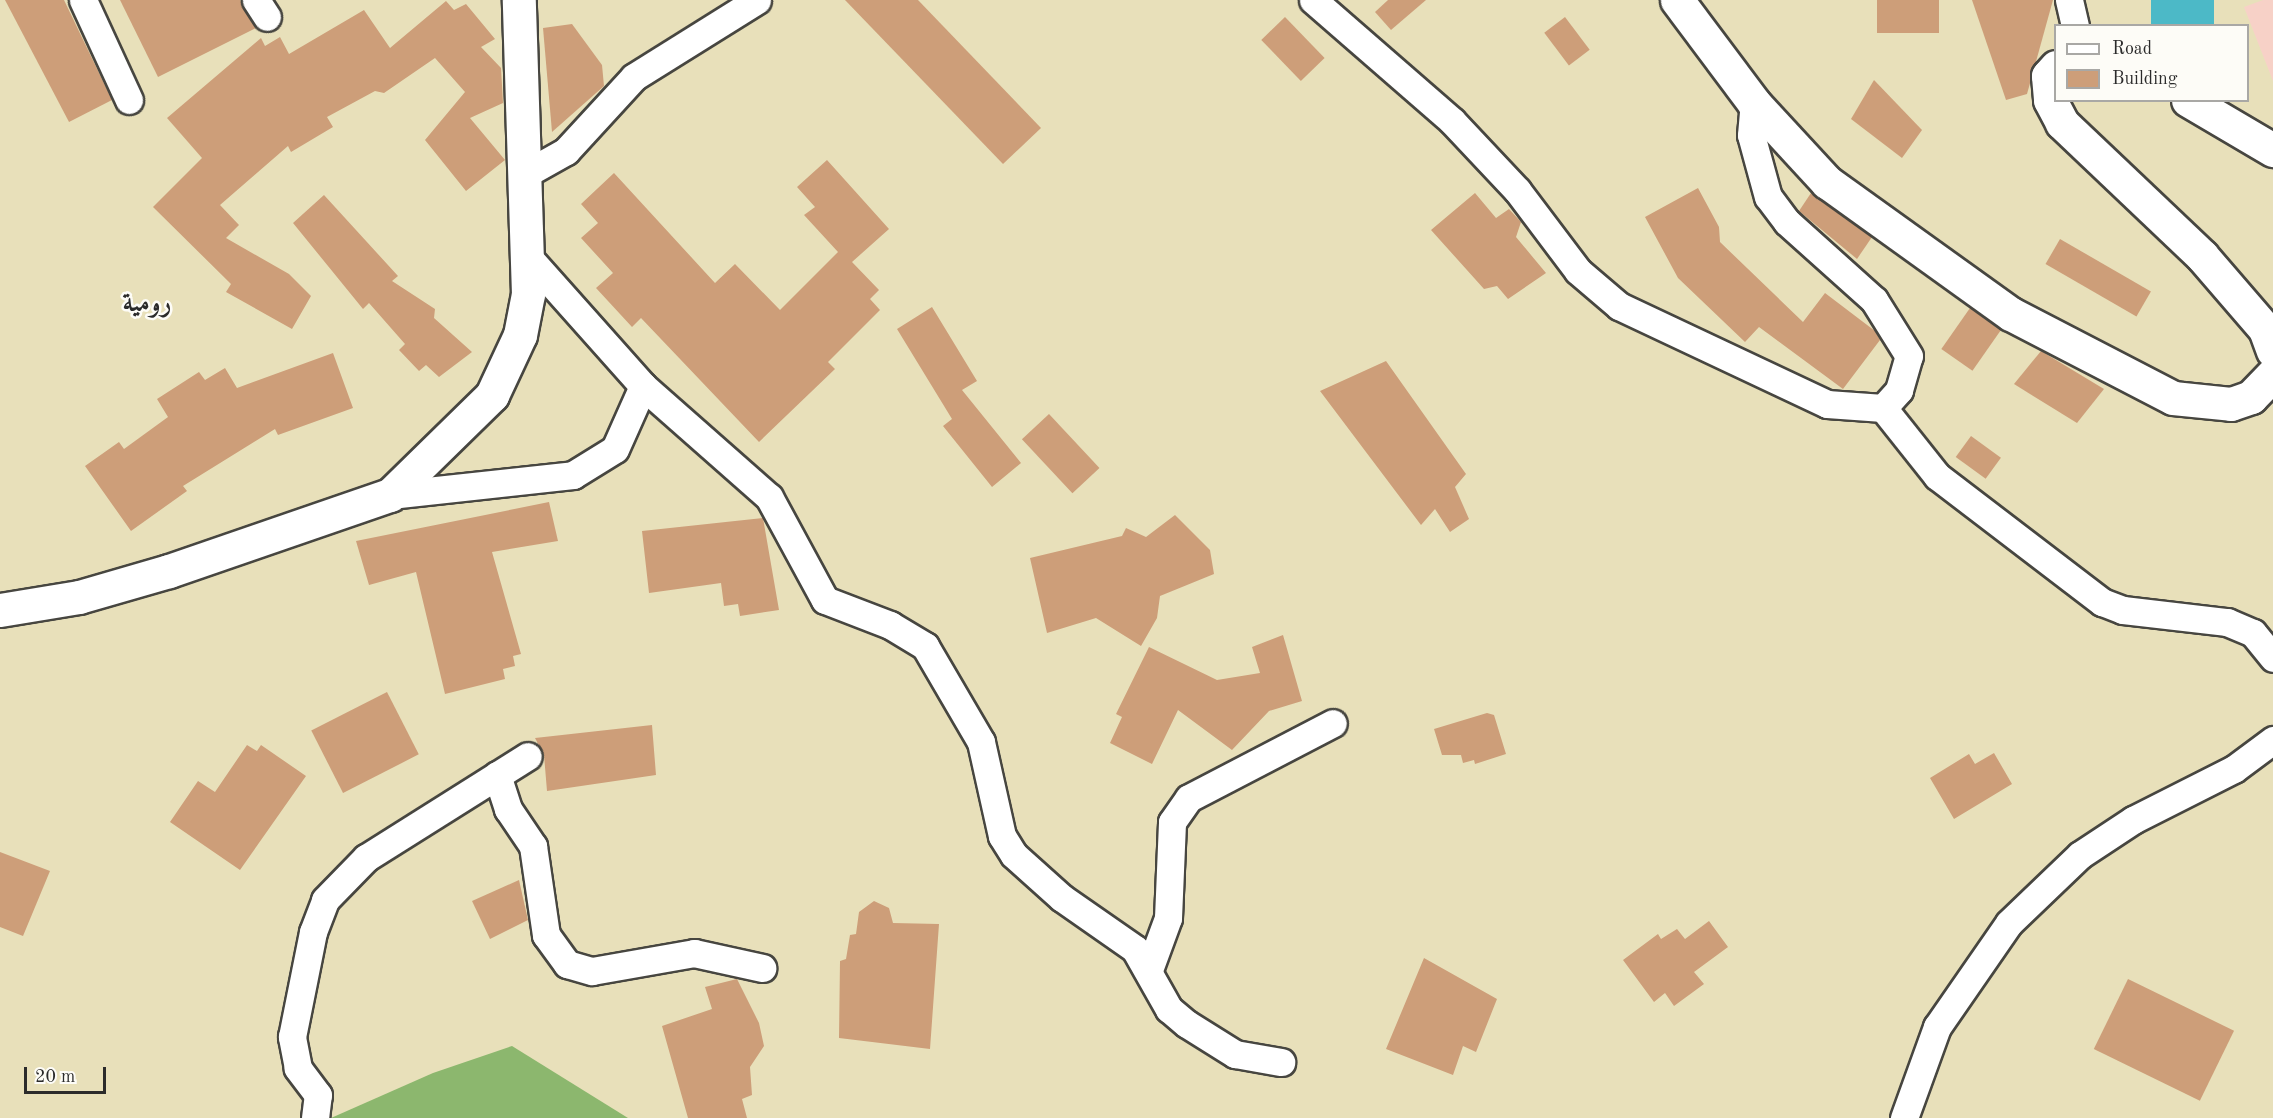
<!DOCTYPE html>
<meta charset="utf-8">
<style>
body{margin:0}
#map{position:relative;width:2273px;height:1118px;overflow:hidden;background:#e8e0ba;font-family:"Old Standard TT",Amiri,serif}
div>[style]{position:absolute}
.built>*{inset:0;background:#f7d1c7}
.forest>*{inset:0;background:#8cb76e}
.water>*{inset:0;background:#4cb9c7;transform-origin:0 0}
.building>*{inset:0;background:#cd9e79;transform-origin:0 0}
.roads{filter:drop-shadow(2px 0 #474640) drop-shadow(-2px 0 #474640) drop-shadow(0 2px #474640) drop-shadow(0 -2px #474640)}
.street>*{height:27px;margin:-13.5px;padding:0 13.5px;transform-origin:13.5px;border-radius:13.5px;background:#fff}
.secondary>*{height:33px;margin:-16.5px;padding:0 16.5px;transform-origin:16.5px;border-radius:16.5px;background:#fff}
span{translate:-50% -50%;white-space:nowrap;text-align:center;line-height:1.15;-webkit-text-stroke:5px #fdfcf7;paint-order:stroke}
.quarter-label{font-size:27px;color:#2b2b2b;font-weight:700}
.legend{position:absolute;left:2054px;top:24px;width:195px;height:78px;box-sizing:border-box;background:#fdfcf7;border:2px solid #a9a8a5;margin:0;padding:8px 10px;list-style:none;font-size:18px;color:#2b2b2b}
.legend li{display:flex;align-items:center;gap:12px;height:30px}
.legend b{width:30px;border:2px solid #a9a8a5}
.scale{position:absolute;left:24px;top:1067px;width:82px;height:27px;box-sizing:border-box;border:3px solid #2b2b2b;border-top:0;padding-left:8px;font-size:18px;line-height:21px;white-space:nowrap;color:#2b2b2b;-webkit-text-stroke:4px #fdfcf7;paint-order:stroke}
</style>
<div id="map">
<div class="built">
<div style="clip-path:polygon(2263px 0,2273px 0,2273px 81px,2244px 7px)"></div>
</div>
<div class="forest">
<div style="clip-path:polygon(512px 1046px,628px 1118px,331px 1118px,433px 1073px)"></div>
</div>
<div class="water">
<div style="left:2151px;top:0;width:63px;height:25px"></div>
</div>
<div class="building">
<div style="clip-path:polygon(5px 0,64px 0,112px 100px,69px 122px)"></div>
<div style="clip-path:polygon(120px 0,240px 0,256px 28px,158px 77px)"></div>
<div style="clip-path:polygon(845px 0,918px 0,1041px 128px,1003px 164px)"></div>
<div style="clip-path:polygon(1388px 0,1426px 0,1391px 30px,1375px 12px)"></div>
<div style="left:1877px;top:0;width:62px;height:33px"></div>
<div style="clip-path:polygon(1972px 0,2053px 0,2027px 94px,2006px 100px)"></div>
<div style="clip-path:polygon(446px 1px,454px 10px,466px 4px,495px 39px,481px 47px,501px 68px,503px 103px,470px 118px,505px 160px,466px 191px,425px 140px,465px 92px,435px 58px,384px 93px,375px 91px,327px 117px,333px 127px,291px 152px,288px 146px,220px 205px,239px 225px,226px 238px,289px 274px,311px 296px,292px 329px,226px 292px,231px 284px,153px 207px,202px 158px,167px 118px,261px 38px,265px 46px,280px 37px,289px 54px,364px 10px,390px 48px)"></div>
<div style="left:1285px;top:17px;width:57px;height:33px;rotate:46deg"></div>
<div style="left:1565px;top:17px;width:41px;height:26px;rotate:53deg"></div>
<div style="clip-path:polygon(572px 24px,602px 65px,604px 86px,552px 132px,543px 28px)"></div>
<div style="clip-path:polygon(1874px 80px,1922px 130px,1902px 158px,1851px 119px)"></div>
<div style="clip-path:polygon(827px 160px,889px 229px,852px 262px,879px 290px,870px 299px,880px 310px,828px 362px,835px 369px,759px 442px,641px 318px,632px 327px,596px 288px,613px 273px,581px 238px,598px 223px,581px 204px,614px 173px,715px 283px,735px 264px,780px 310px,838px 252px,804px 215px,815px 207px,797px 187px)"></div>
<div style="clip-path:polygon(1698px 188px,1719px 227px,1720px 242px,1803px 322px,1825px 293px,1875px 331px,1880px 340px,1843px 389px,1759px 327px,1745px 342px,1678px 278px,1645px 217px)"></div>
<div style="clip-path:polygon(1475px 193px,1496px 218px,1509px 209px,1521px 222px,1516px 237px,1546px 273px,1508px 299px,1497px 286px,1484px 289px,1431px 230px)"></div>
<div style="clip-path:polygon(1811px 193px,1872px 237px,1857px 259px,1799px 211px)"></div>
<div style="clip-path:polygon(324px 195px,398px 276px,392px 281px,435px 309px,434px 318px,472px 352px,439px 377px,426px 365px,419px 371px,399px 350px,405px 344px,369px 303px,363px 309px,293px 223px)"></div>
<div style="left:2060px;top:239px;width:105px;height:29px;rotate:30deg"></div>
<div style="clip-path:polygon(932px 307px,977px 381px,962px 390px,1021px 463px,992px 487px,943px 426px,952px 419px,897px 329px)"></div>
<div style="left:1970px;top:308px;width:38px;height:50px;rotate:35deg"></div>
<div style="clip-path:polygon(2041px 351px,2104px 389px,2077px 423px,2014px 384px)"></div>
<div style="clip-path:polygon(333px 353px,353px 408px,278px 435px,275px 429px,183px 486px,187px 491px,131px 531px,85px 466px,119px 442px,124px 449px,168px 417px,157px 399px,199px 372px,205px 380px,225px 368px,237px 388px)"></div>
<div style="clip-path:polygon(1386px 361px,1466px 474px,1455px 487px,1469px 519px,1450px 532px,1435px 509px,1421px 525px,1320px 391px)"></div>
<div style="left:1049px;top:414px;width:74px;height:37px;rotate:47deg"></div>
<div style="left:1971px;top:436px;width:37px;height:26px;rotate:36deg"></div>
<div style="clip-path:polygon(549px 502px,558px 541px,492px 552px,521px 654px,513px 656px,515px 666px,503px 669px,505px 679px,445px 694px,416px 572px,369px 585px,356px 541px)"></div>
<div style="clip-path:polygon(1175px 515px,1210px 550px,1214px 574px,1160px 596px,1157px 618px,1141px 646px,1096px 618px,1047px 633px,1030px 558px,1122px 536px,1126px 528px,1146px 537px)"></div>
<div style="clip-path:polygon(763px 518px,779px 610px,740px 616px,738px 604px,724px 606px,721px 583px,649px 593px,642px 531px)"></div>
<div style="clip-path:polygon(1283px 635px,1302px 701px,1269px 711px,1232px 750px,1178px 710px,1152px 764px,1110px 743px,1122px 717px,1116px 714px,1149px 647px,1217px 680px,1260px 673px,1252px 647px)"></div>
<div style="left:387px;top:692px;width:70px;height:85px;rotate:63deg"></div>
<div style="clip-path:polygon(1487px 713px,1494px 715px,1506px 754px,1475px 764px,1474px 760px,1463px 763px,1461px 755px,1442px 755px,1434px 729px)"></div>
<div style="clip-path:polygon(652px 725px,656px 775px,547px 791px,544px 755px,535px 738px)"></div>
<div style="clip-path:polygon(247px 745px,257px 751px,261px 745px,306px 776px,240px 870px,170px 822px,198px 781px,215px 792px)"></div>
<div style="clip-path:polygon(1994px 753px,2012px 784px,1954px 819px,1930px 778px,1969px 754px,1975px 764px)"></div>
<div style="clip-path:polygon(0 852px,50px 871px,23px 936px,0 927px)"></div>
<div style="clip-path:polygon(519px 880px,528px 920px,490px 939px,472px 901px)"></div>
<div style="clip-path:polygon(874px 901px,889px 908px,893px 923px,939px 924px,930px 1049px,839px 1038px,840px 961px,846px 959px,850px 935px,856px 934px,859px 912px)"></div>
<div style="clip-path:polygon(1709px 921px,1728px 947px,1694px 972px,1704px 984px,1674px 1006px,1665px 993px,1654px 1002px,1623px 960px,1658px 934px,1661px 939px,1677px 929px,1685px 939px)"></div>
<div style="clip-path:polygon(1424px 958px,1497px 999px,1476px 1052px,1463px 1046px,1453px 1075px,1386px 1049px)"></div>
<div style="clip-path:polygon(737px 979px,759px 1023px,764px 1046px,750px 1067px,752px 1095px,742px 1099px,747px 1118px,688px 1118px,662px 1026px,712px 1009px,705px 987px)"></div>
<div style="left:2128px;top:979px;width:118px;height:78px;rotate:26deg"></div>
</div>
<div class="roads">
<div class="street">
<div style="left:83px;top:0;width:110px;rotate:65.3deg"></div>
<div style="left:256px;top:0;width:20px;rotate:57deg"></div>
<div style="left:1313px;top:0;width:184px;rotate:41deg"></div>
<div style="left:1452px;top:121px;width:95px;rotate:46.7deg"></div>
<div style="left:1517px;top:190px;width:101px;rotate:53deg"></div>
<div style="left:1578px;top:271px;width:54px;rotate:40.5deg"></div>
<div style="left:1619px;top:306px;width:230px;rotate:25.2deg"></div>
<div style="left:1827px;top:404px;width:56px;rotate:4.1deg"></div>
<div style="left:1883px;top:408px;width:24px;rotate:-48deg"></div>
<div style="left:1899px;top:390px;width:35px;rotate:-74deg"></div>
<div style="left:1909px;top:356px;width:66px;rotate:-122deg"></div>
<div style="left:1874px;top:300px;width:117px;rotate:-138.1deg"></div>
<div style="left:1787px;top:222px;width:31px;rotate:-127deg"></div>
<div style="left:1768px;top:197px;width:64px;rotate:-105.3deg"></div>
<div style="left:1751px;top:135px;width:32px;rotate:-85deg"></div>
<div style="left:2069px;top:0;width:27px;rotate:77deg"></div>
<div style="left:527px;top:173px;width:45px;rotate:-29.4deg"></div>
<div style="left:566px;top:151px;width:100px;rotate:-47.4deg"></div>
<div style="left:634px;top:77px;width:145px;rotate:-32deg"></div>
<div style="left:643px;top:386px;width:168px;rotate:41.4deg"></div>
<div style="left:769px;top:497px;width:117px;rotate:61.5deg"></div>
<div style="left:825px;top:600px;width:70px;rotate:21deg"></div>
<div style="left:890px;top:625px;width:41px;rotate:31deg"></div>
<div style="left:925px;top:646px;width:111px;rotate:59.7deg"></div>
<div style="left:981px;top:742px;width:96px;rotate:77.4deg"></div>
<div style="left:1002px;top:836px;width:22px;rotate:58deg"></div>
<div style="left:1014px;top:855px;width:64px;rotate:41.9deg"></div>
<div style="left:1062px;top:898px;width:89px;rotate:34.9deg"></div>
<div style="left:1135px;top:949px;width:69px;rotate:60.5deg"></div>
<div style="left:1169px;top:1009px;width:23px;rotate:40deg"></div>
<div style="left:1187px;top:1024px;width:57px;rotate:32deg"></div>
<div style="left:1235px;top:1054px;width:47px;rotate:9.9deg"></div>
<div style="left:1883px;top:408px;width:87px;rotate:51.5deg"></div>
<div style="left:1937px;top:476px;width:208px;rotate:37.4deg"></div>
<div style="left:2102px;top:602px;width:22px;rotate:21deg"></div>
<div style="left:2123px;top:610px;width:105px;rotate:6.6deg"></div>
<div style="left:2227px;top:622px;width:28px;rotate:23deg"></div>
<div style="left:2253px;top:633px;width:32px;rotate:51deg"></div>
<div style="left:390px;top:495px;width:184px;rotate:-6.2deg"></div>
<div style="left:573px;top:475px;width:49px;rotate:-31.8deg"></div>
<div style="left:615px;top:449px;width:69px;rotate:-66deg"></div>
<div style="left:643px;top:386px;width:170px;rotate:-131.7deg"></div>
<div style="left:497px;top:775px;width:36px;rotate:72deg"></div>
<div style="left:508px;top:809px;width:45px;rotate:56deg"></div>
<div style="left:533px;top:846px;width:90px;rotate:81.7deg"></div>
<div style="left:546px;top:935px;width:36px;rotate:54deg"></div>
<div style="left:567px;top:964px;width:26px;rotate:16deg"></div>
<div style="left:592px;top:971px;width:104px;rotate:-10deg"></div>
<div style="left:694px;top:953px;width:70px;rotate:12.4deg"></div>
<div style="left:1150px;top:967px;width:52px;rotate:-69.8deg"></div>
<div style="left:1168px;top:918px;width:96px;rotate:-87.6deg"></div>
<div style="left:1172px;top:822px;width:29px;rotate:-55deg"></div>
<div style="left:1189px;top:798px;width:162px;rotate:-27.5deg"></div>
<div style="left:315px;top:1118px;width:23px;rotate:-83deg"></div>
<div style="left:318px;top:1095px;width:34px;rotate:-127deg"></div>
<div style="left:298px;top:1068px;width:32px;rotate:-101deg"></div>
<div style="left:292px;top:1037px;width:107px;rotate:-78.7deg"></div>
<div style="left:313px;top:932px;width:34px;rotate:-69deg"></div>
<div style="left:325px;top:900px;width:59px;rotate:-45.7deg"></div>
<div style="left:366px;top:858px;width:191px;rotate:-32.2deg"></div>
<div style="left:1904px;top:1118px;width:97px;rotate:-70.1deg"></div>
<div style="left:1937px;top:1027px;width:126px;rotate:-55.3deg"></div>
<div style="left:2009px;top:923px;width:98px;rotate:-43.8deg"></div>
<div style="left:2080px;top:855px;width:64px;rotate:-33.4deg"></div>
<div style="left:2133px;top:820px;width:113px;rotate:-26.8deg"></div>
<div style="left:2234px;top:769px;width:49px;rotate:-36.6deg"></div>
</div>
<div class="secondary">
<div style="left:1677px;top:0;width:129px;rotate:53.2deg"></div>
<div style="left:1754px;top:103px;width:108px;rotate:47.3deg"></div>
<div style="left:1827px;top:182px;width:226px;rotate:35.7deg"></div>
<div style="left:2011px;top:314px;width:182px;rotate:27.4deg"></div>
<div style="left:2173px;top:398px;width:58px;rotate:5.9deg"></div>
<div style="left:2231px;top:404px;width:21px;rotate:-19deg"></div>
<div style="left:2251px;top:397px;width:32px;rotate:-46deg"></div>
<div style="left:2056px;top:67px;width:12px;rotate:132deg"></div>
<div style="left:2048px;top:76px;width:24px;rotate:85deg"></div>
<div style="left:2050px;top:100px;width:26px;rotate:62deg"></div>
<div style="left:2062px;top:123px;width:193px;rotate:43.5deg"></div>
<div style="left:2202px;top:256px;width:96px;rotate:49.2deg"></div>
<div style="left:2265px;top:329px;width:23px;rotate:70deg"></div>
<div style="left:2188px;top:100px;width:99px;rotate:30.5deg"></div>
<div style="left:0;top:610px;width:80px;rotate:-9.3deg"></div>
<div style="left:79px;top:597px;width:94px;rotate:-16.1deg"></div>
<div style="left:169px;top:571px;width:234px;rotate:-19deg"></div>
<div style="left:390px;top:495px;width:143px;rotate:-44.4deg"></div>
<div style="left:492px;top:395px;width:66px;rotate:-65deg"></div>
<div style="left:520px;top:335px;width:42px;rotate:-79deg"></div>
<div style="left:528px;top:294px;width:294px;rotate:-91.8deg"></div>
</div>
</div>
<div class="quarter-label">
<span style="left:147px;top:304px">رومية</span>
</div>
<ul class="legend">
<li><b style="height:8px;background:#fff"></b>Road</li>
<li><b style="height:16px;background:#cd9e79"></b>Building</li>
</ul>
<div class="scale">20 m</div>
</div>
